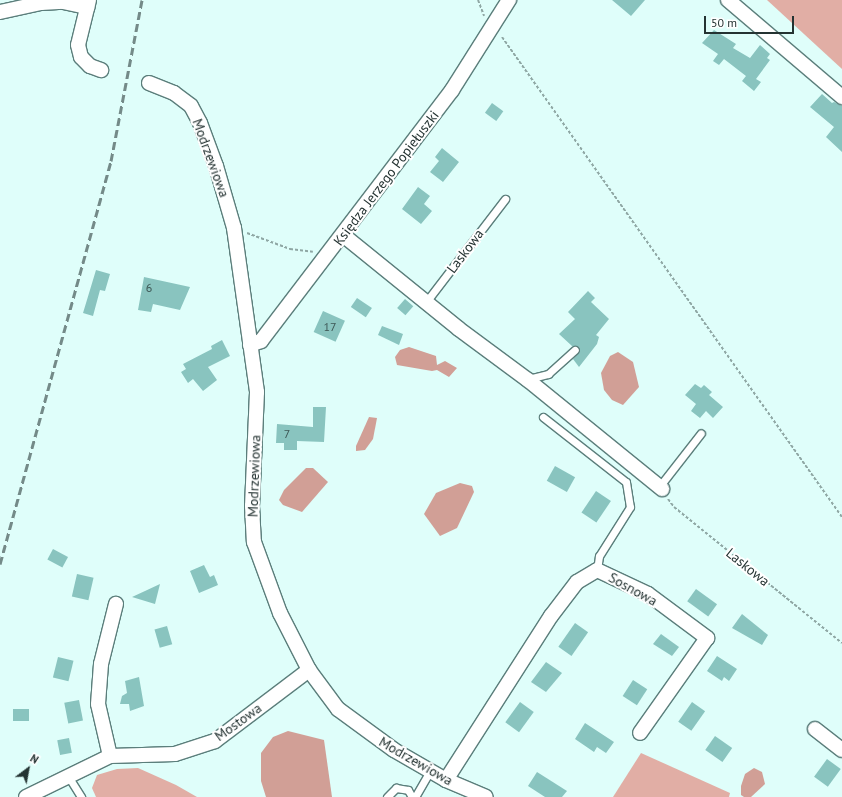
<!DOCTYPE html>
<meta charset="utf-8">
<style>
body{margin:0}
#map{position:relative;width:842px;height:797px;overflow:hidden;background:#dffefa;font-family:"PT Sans",sans-serif}
div>[style]{position:absolute}
.forest>*{inset:0;background:#e1aea5}
.water>*{inset:0;background:#d19f96}
.building>*{inset:0;background:#89c4bf;transform-origin:0 0}
.path>*{height:2px;margin-top:-1px;transform-origin:0;background:repeating-linear-gradient(90deg,#8fa7a4 0 3px,transparent 0 5px)}
.roads{filter:drop-shadow(1px 0 #5b7e7b) drop-shadow(-1px 0 #5b7e7b) drop-shadow(0 1px #5b7e7b) drop-shadow(0 -1px #5b7e7b)}
.service>*{height:7px;margin:-3.5px;padding:0 3.5px;transform-origin:3.5px;border-radius:3.5px;background:#fff}
.minor>*{height:14px;margin:-7px;padding:0 7px;transform-origin:7px;border-radius:7px;background:#fff}
.rail>*{height:3px;margin-top:-1.5px;transform-origin:0;background:repeating-linear-gradient(90deg,#748a88 0 8px,transparent 0 12px)}
span{translate:-50% -50%;white-space:nowrap;text-align:center;line-height:1.15;-webkit-text-stroke:4px #fff;paint-order:stroke}
.number-label{font-size:12px;color:#3d5755}
.number-label span{-webkit-text-stroke-width:0}
.street-label{font-size:14px;color:#243332}
.north{position:absolute;left:8px;top:749px;width:40px;height:40px;-webkit-text-stroke:3px #fff;paint-order:stroke;rotate:32deg;font-size:11px;font-weight:700;line-height:16px;text-align:center;color:#243332}
.north::after{content:'';display:block;margin:auto;width:14px;height:18px;background:#243332;clip-path:polygon(50% 0,100% 100%,50% 72%,0 100%)}
.scale{position:absolute;left:704px;top:16px;width:90px;height:18px;box-sizing:border-box;border:2px solid #243332;border-top:0;padding-left:5px;font-size:12px;line-height:14px;white-space:nowrap;color:#243332;-webkit-text-stroke:3px #fff;paint-order:stroke}
</style>
<div id="map">
<div class="forest">
<div style="clip-path:polygon(767px 0,842px 0,842px 69px)"></div>
<div style="clip-path:polygon(641px 753px,730px 793px,729px 797px,613px 797px)"></div>
<div style="clip-path:polygon(138px 768px,176px 785px,197px 797px,96px 797px,92px 788px,97px 775px,117px 769px)"></div>
</div>
<div class="water">
<div style="clip-path:polygon(409px 347px,436px 356px,437px 365px,445px 361px,457px 368px,449px 377px,437px 370px,432px 371px,397px 365px,395px 357px,400px 350px)"></div>
<div style="clip-path:polygon(618px 352px,633px 362px,639px 387px,623px 405px,612px 400px,604px 390px,601px 373px,610px 356px)"></div>
<div style="clip-path:polygon(369px 417px,377px 418px,373px 439px,365px 450px,356px 451px,356px 446px)"></div>
<div style="clip-path:polygon(306px 468px,313px 468px,328px 482px,302px 512px,283px 505px,279px 500px,284px 490px)"></div>
<div style="clip-path:polygon(460px 483px,472px 486px,474px 492px,457px 528px,440px 536px,424px 514px,436px 493px)"></div>
<div style="clip-path:polygon(288px 731px,324px 740px,332px 797px,266px 797px,261px 781px,261px 753px,273px 737px)"></div>
<div style="clip-path:polygon(754px 768px,762px 772px,765px 784px,751px 797px,744px 797px,741px 795px,741px 786px,745px 774px)"></div>
</div>
<div class="building">
<div style="clip-path:polygon(612px 0,645px 0,631px 16px)"></div>
<div style="clip-path:polygon(714px 30px,736px 44px,733px 48px,750px 58px,760px 45px,770px 54px,767px 58px,770px 60px,756px 79px,761px 82px,754px 91px,742px 81px,746px 76px,724px 59px,719px 65px,713px 61px,718px 54px,702px 43px)"></div>
<div style="clip-path:polygon(822px 94px,832px 103px,834px 102px,842px 106px,842px 152px,826px 137px,834px 127px,810px 107px)"></div>
<div style="left:492px;top:103px;width:14px;height:12px;rotate:36deg"></div>
<div style="clip-path:polygon(442px 148px,459px 162px,443px 182px,430px 172px,439px 161px,435px 157px)"></div>
<div style="clip-path:polygon(418px 187px,430px 196px,424px 204px,432px 211px,421px 224px,402px 209px)"></div>
<div style="clip-path:polygon(96px 270px,110px 274px,105px 291px,100px 290px,93px 316px,83px 313px)"></div>
<div style="clip-path:polygon(144px 277px,190px 287px,180px 310px,153px 304px,151px 312px,138px 310px)"></div>
<div style="clip-path:polygon(588px 291px,595px 298px,591px 302px,609px 319px,596px 335px,599px 337px,597px 344px,579px 367px,573px 359px,580px 352px,579px 347px,572px 346px,559px 334px,575px 319px,568px 312px)"></div>
<div style="left:357px;top:298px;width:18px;height:11px;rotate:34deg"></div>
<div style="left:405px;top:299px;width:11px;height:12px;rotate:41deg"></div>
<div style="left:323px;top:311px;width:24px;height:23px;rotate:24deg"></div>
<div style="clip-path:polygon(382px 326px,403px 334px,399px 345px,378px 335px)"></div>
<div style="clip-path:polygon(222px 340px,230px 356px,208px 367px,217px 380px,203px 391px,193px 379px,188px 383px,181px 372px,186px 369px,183px 364px,212px 349px,211px 346px)"></div>
<div style="clip-path:polygon(695px 384px,701px 388px,704px 385px,712px 392px,709px 395px,723px 407px,713px 418px,706px 411px,700px 418px,691px 411px,696px 404px,685px 395px)"></div>
<div style="clip-path:polygon(313px 407px,326px 407px,324px 442px,297px 441px,297px 450px,284px 450px,284px 443px,276px 443px,277px 424px,313px 427px)"></div>
<div style="left:555px;top:466px;width:23px;height:17px;rotate:29deg"></div>
<div style="left:596px;top:491px;width:18px;height:26px;rotate:34deg"></div>
<div style="left:53px;top:549px;width:17px;height:12px;rotate:28deg"></div>
<div style="clip-path:polygon(204px 565px,210px 577px,214px 575px,218px 585px,199px 593px,190px 571px)"></div>
<div style="left:77px;top:574px;width:17px;height:23px;rotate:13deg"></div>
<div style="clip-path:polygon(160px 584px,155px 604px,132px 597px,145px 591px)"></div>
<div style="left:696px;top:589px;width:26px;height:15px;rotate:36deg"></div>
<div style="clip-path:polygon(742px 614px,768px 635px,762px 645px,732px 628px)"></div>
<div style="left:575px;top:623px;width:16px;height:29px;rotate:35deg"></div>
<div style="left:167px;top:626px;width:19px;height:13px;rotate:74deg"></div>
<div style="clip-path:polygon(661px 634px,679px 647px,672px 656px,653px 644px)"></div>
<div style="clip-path:polygon(717px 656px,737px 669px,729px 681px,724px 677px,722px 681px,707px 671px)"></div>
<div style="left:58px;top:657px;width:16px;height:21px;rotate:14deg"></div>
<div style="clip-path:polygon(546px 662px,562px 673px,546px 692px,531px 682px)"></div>
<div style="clip-path:polygon(139px 677px,144px 706px,130px 711px,129px 704px,120px 704px,122px 696px,127px 693px,125px 681px)"></div>
<div style="left:633px;top:680px;width:17px;height:19px;rotate:33deg"></div>
<div style="left:79px;top:700px;width:21px;height:15px;rotate:79deg"></div>
<div style="left:520px;top:702px;width:17px;height:25px;rotate:36deg"></div>
<div style="left:692px;top:702px;width:16px;height:24px;rotate:35deg"></div>
<div style="left:13px;top:709px;width:16px;height:12px"></div>
<div style="clip-path:polygon(585px 723px,614px 742px,606px 753px,597px 747px,594px 752px,575px 739px)"></div>
<div style="left:715px;top:736px;width:21px;height:17px;rotate:35deg"></div>
<div style="left:69px;top:738px;width:15px;height:12px;rotate:79deg"></div>
<div style="left:827px;top:759px;width:17px;height:22px;rotate:36deg"></div>
<div style="clip-path:polygon(537px 772px,567px 791px,562px 797px,545px 797px,528px 786px)"></div>
</div>
<div class="path">
<div style="left:478px;top:0;width:17px;rotate:69deg"></div>
<div style="left:502px;top:37px;width:588px;rotate:54.69deg"></div>
<div style="left:247px;top:233px;width:46px;rotate:20.4deg"></div>
<div style="left:290px;top:249px;width:23px;rotate:7deg"></div>
<div style="left:668px;top:499px;width:10px;rotate:53deg"></div>
<div style="left:674px;top:507px;width:216px;rotate:39deg"></div>
</div>
<div class="roads">
<div class="service">
<div style="left:426px;top:302px;width:130px;rotate:-52.5deg"></div>
<div style="left:528px;top:379px;width:21px;rotate:-14deg"></div>
<div style="left:548px;top:374px;width:36px;rotate:-42deg"></div>
<div style="left:543px;top:417px;width:105px;rotate:38.1deg"></div>
<div style="left:626px;top:482px;width:25px;rotate:81deg"></div>
<div style="left:630px;top:507px;width:58px;rotate:122.3deg"></div>
<div style="left:599px;top:556px;width:14px;rotate:98deg"></div>
<div style="left:659px;top:487px;width:68px;rotate:-52.1deg"></div>
<div style="left:68px;top:776px;width:25px;rotate:58deg"></div>
<div style="left:387px;top:797px;width:13px;rotate:-45deg"></div>
<div style="left:396px;top:788px;width:12px;rotate:9deg"></div>
<div style="left:408px;top:790px;width:8px;rotate:60deg"></div>
<div style="left:415px;top:797px;width:30px;rotate:-60deg"></div>
</div>
<div class="minor">
<div style="left:89px;top:0;width:46px;rotate:103.7deg"></div>
<div style="left:78px;top:45px;width:12px;rotate:76deg"></div>
<div style="left:81px;top:57px;width:13px;rotate:45deg"></div>
<div style="left:90px;top:66px;width:12px;rotate:20deg"></div>
<div style="left:728px;top:0;width:150px;rotate:40.4deg"></div>
<div style="left:0;top:12px;width:42px;rotate:-12.4deg"></div>
<div style="left:41px;top:3px;width:22px;rotate:-3deg"></div>
<div style="left:63px;top:2px;width:25px;rotate:12deg"></div>
<div style="left:149px;top:83px;width:27px;rotate:22deg"></div>
<div style="left:174px;top:93px;width:21px;rotate:37deg"></div>
<div style="left:191px;top:106px;width:19px;rotate:62deg"></div>
<div style="left:200px;top:123px;width:46px;rotate:69.6deg"></div>
<div style="left:216px;top:166px;width:65px;rotate:73.8deg"></div>
<div style="left:234px;top:228px;width:166px;rotate:82deg"></div>
<div style="left:257px;top:392px;width:114px;rotate:92.5deg"></div>
<div style="left:252px;top:506px;width:36px;rotate:87deg"></div>
<div style="left:254px;top:542px;width:76px;rotate:69.9deg"></div>
<div style="left:280px;top:613px;width:64px;rotate:63deg"></div>
<div style="left:309px;top:670px;width:49px;rotate:53.4deg"></div>
<div style="left:338px;top:709px;width:69px;rotate:36.2deg"></div>
<div style="left:394px;top:750px;width:60px;rotate:30deg"></div>
<div style="left:446px;top:780px;width:43px;rotate:23deg"></div>
<div style="left:343px;top:235px;width:149px;rotate:39deg"></div>
<div style="left:459px;top:329px;width:86px;rotate:36.5deg"></div>
<div style="left:528px;top:380px;width:173px;rotate:39.1deg"></div>
<div style="left:250px;top:345px;width:12px;rotate:-20deg"></div>
<div style="left:261px;top:341px;width:315px;rotate:-52.7deg"></div>
<div style="left:452px;top:90px;width:107px;rotate:-57.7deg"></div>
<div style="left:815px;top:729px;width:34px;rotate:38deg"></div>
<div style="left:110px;top:756px;width:53px;rotate:-103deg"></div>
<div style="left:98px;top:704px;width:40px;rotate:-85.7deg"></div>
<div style="left:101px;top:664px;width:62px;rotate:-76deg"></div>
<div style="left:446px;top:780px;width:195px;rotate:-57.4deg"></div>
<div style="left:551px;top:616px;width:43px;rotate:-52.6deg"></div>
<div style="left:577px;top:582px;width:23px;rotate:-31deg"></div>
<div style="left:597px;top:570px;width:56px;rotate:25.2deg"></div>
<div style="left:648px;top:594px;width:74px;rotate:36.7deg"></div>
<div style="left:707px;top:638px;width:116px;rotate:125.2deg"></div>
<div style="left:26px;top:797px;width:93px;rotate:-26deg"></div>
<div style="left:110px;top:756px;width:65px;rotate:-1.8deg"></div>
<div style="left:175px;top:754px;width:42px;rotate:-18deg"></div>
<div style="left:215px;top:741px;width:118px;rotate:-37.1deg"></div>
</div>
</div>
<div class="rail">
<div style="left:0;top:564px;width:418px;rotate:-74.6deg"></div>
<div style="left:111px;top:161px;width:164px;rotate:-79.1deg"></div>
</div>
<div class="number-label">
<span style="left:149px;top:288px">6</span>
<span style="left:330px;top:327px">17</span>
<span style="left:287px;top:434px">7</span>
</div>
<div class="street-label">
<span style="left:211px;top:158px;rotate:70deg">Modrzewiowa</span>
<span style="left:386px;top:178px;rotate:-53deg">Księdza Jerzego Popiełuszki</span>
<span style="left:465px;top:251px;rotate:-53deg">Laskowa</span>
<span style="left:254px;top:476px;rotate:-88deg">Modrzewiowa</span>
<span style="left:748px;top:567px;rotate:39deg">Laskowa</span>
<span style="left:633px;top:589px;rotate:29deg">Sosnowa</span>
<span style="left:238px;top:722px;rotate:-36deg">Mostowa</span>
<span style="left:416px;top:761px;rotate:30deg">Modrzewiowa</span>
</div>
<div class="north">N</div>
<div class="scale">50 m</div>
</div>
